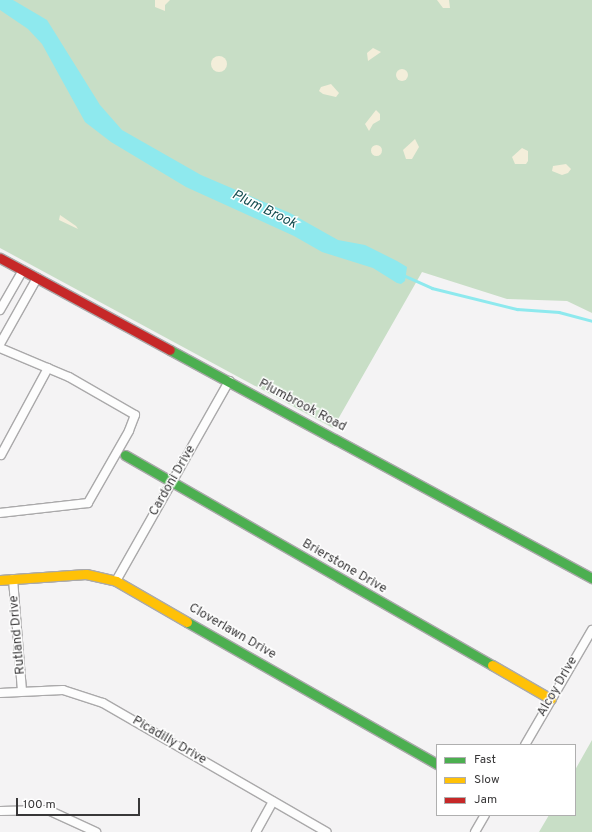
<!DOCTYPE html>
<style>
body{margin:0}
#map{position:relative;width:592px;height:832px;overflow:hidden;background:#f4f3f4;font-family:Overpass,sans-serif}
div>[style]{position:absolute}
.green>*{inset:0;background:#c8dec6}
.sand>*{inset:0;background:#f3eeda}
.round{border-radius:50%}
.water>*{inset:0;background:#8ee9ee}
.stream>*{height:2.5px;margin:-1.25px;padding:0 1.25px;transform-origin:1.25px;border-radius:1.25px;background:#8ee9ee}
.roads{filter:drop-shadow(1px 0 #aaa9aa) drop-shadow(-1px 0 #aaa9aa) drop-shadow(0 1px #aaa9aa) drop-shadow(0 -1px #aaa9aa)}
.street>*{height:8px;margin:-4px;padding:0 4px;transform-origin:4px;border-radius:4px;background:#fdfdfd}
.fast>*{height:9px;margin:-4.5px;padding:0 4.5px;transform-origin:4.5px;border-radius:4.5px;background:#4caf50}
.slow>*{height:9px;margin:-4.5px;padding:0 4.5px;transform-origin:4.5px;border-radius:4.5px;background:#ffc107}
.jam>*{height:9px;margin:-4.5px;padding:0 4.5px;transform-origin:4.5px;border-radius:4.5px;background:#c62828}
span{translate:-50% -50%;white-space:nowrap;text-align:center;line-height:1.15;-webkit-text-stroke:3px #fff;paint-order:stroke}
.street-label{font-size:13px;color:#383738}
.water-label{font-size:14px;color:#154e51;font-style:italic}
.legend{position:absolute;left:436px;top:744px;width:140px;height:72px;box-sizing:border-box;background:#fff;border:1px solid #afafaf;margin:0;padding:5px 7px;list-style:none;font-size:12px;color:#383738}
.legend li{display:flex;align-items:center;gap:8px;height:20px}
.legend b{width:20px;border:1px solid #afafaf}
.scale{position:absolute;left:16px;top:798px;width:124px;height:18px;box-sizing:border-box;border:2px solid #383738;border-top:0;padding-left:5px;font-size:12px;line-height:14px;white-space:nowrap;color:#383738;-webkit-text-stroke:3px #fff;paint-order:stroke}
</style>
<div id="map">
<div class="green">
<div style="clip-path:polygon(0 0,592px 0,592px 313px,567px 301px,507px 299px,422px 272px,333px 428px,0 248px)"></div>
<div style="clip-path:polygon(592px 740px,592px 832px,539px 832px,549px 815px,575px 815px,575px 770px)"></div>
</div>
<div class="sand">
<div style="clip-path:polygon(155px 0,170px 0,165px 5px,165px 11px,155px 7px)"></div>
<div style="clip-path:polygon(437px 0,449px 0,450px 8px,443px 8px)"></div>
<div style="clip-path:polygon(373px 48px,381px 52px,368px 61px,367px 53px)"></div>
<div class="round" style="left:211px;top:56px;width:16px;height:16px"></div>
<div class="round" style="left:396px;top:69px;width:12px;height:12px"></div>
<div style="clip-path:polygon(331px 84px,339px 93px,336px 97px,323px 94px,319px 91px,321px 87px)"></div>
<div style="clip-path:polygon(376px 110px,380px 114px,380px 120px,373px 124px,369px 131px,365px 124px)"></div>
<div style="clip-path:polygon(415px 139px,419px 147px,412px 159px,406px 159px,403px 150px)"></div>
<div class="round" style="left:370.5px;top:144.5px;width:11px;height:11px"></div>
<div style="clip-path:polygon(522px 148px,528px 151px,528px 161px,526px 164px,515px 164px,512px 157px)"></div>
<div style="clip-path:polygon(566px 164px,571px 169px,568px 173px,562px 175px,552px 171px,553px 166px)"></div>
<div style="clip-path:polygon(60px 215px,76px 226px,78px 229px,59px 220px)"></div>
</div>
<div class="water">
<div style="clip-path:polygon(0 0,13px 0,47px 20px,100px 105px,122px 130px,201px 175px,290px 213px,338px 240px,365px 245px,397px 261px,407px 267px,405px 281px,401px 284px,397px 283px,373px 268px,322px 252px,294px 236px,186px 187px,111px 142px,85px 122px,42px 44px,28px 29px,0 10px)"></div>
</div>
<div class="stream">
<div style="left:403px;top:275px;width:32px;rotate:24deg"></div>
<div style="left:432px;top:288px;width:88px;rotate:13.9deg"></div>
<div style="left:517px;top:309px;width:42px;rotate:4.1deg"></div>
<div style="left:559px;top:312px;width:34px;rotate:15deg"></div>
</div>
<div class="roads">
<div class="street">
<div style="left:0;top:310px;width:46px;rotate:-60.1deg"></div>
<div style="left:0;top:344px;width:76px;rotate:-60.7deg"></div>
<div style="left:0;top:348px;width:75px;rotate:22.8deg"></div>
<div style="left:69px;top:377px;width:76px;rotate:29.9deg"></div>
<div style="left:135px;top:415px;width:17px;rotate:111deg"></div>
<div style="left:129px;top:431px;width:83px;rotate:119.7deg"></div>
<div style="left:88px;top:503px;width:89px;rotate:173.5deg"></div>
<div style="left:1px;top:455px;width:99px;rotate:-61.6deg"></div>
<div style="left:13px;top:579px;width:112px;rotate:85.4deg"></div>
<div style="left:116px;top:581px;width:230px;rotate:-60.5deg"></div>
<div style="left:0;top:693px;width:63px;rotate:-2.7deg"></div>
<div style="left:63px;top:690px;width:42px;rotate:18deg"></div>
<div style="left:103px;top:703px;width:258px;rotate:30deg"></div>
<div style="left:525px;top:745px;width:133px;rotate:-59.8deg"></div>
<div style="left:0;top:811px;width:48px;rotate:-1.2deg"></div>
<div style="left:48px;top:810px;width:53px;rotate:24.6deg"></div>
<div style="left:256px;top:832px;width:35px;rotate:-61deg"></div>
<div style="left:475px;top:832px;width:20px;rotate:-60deg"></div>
</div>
<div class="fast">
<div style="left:170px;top:350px;width:480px;rotate:28.4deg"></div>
<div style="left:125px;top:455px;width:423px;rotate:29.8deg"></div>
<div style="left:187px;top:622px;width:288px;rotate:29.6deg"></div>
</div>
<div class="slow">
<div style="left:0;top:580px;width:86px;rotate:-4deg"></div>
<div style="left:86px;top:574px;width:31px;rotate:13deg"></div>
<div style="left:116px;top:581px;width:82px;rotate:30deg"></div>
<div style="left:492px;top:665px;width:68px;rotate:30deg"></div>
</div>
<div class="jam">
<div style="left:0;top:258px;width:193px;rotate:28.4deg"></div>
</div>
</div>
<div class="street-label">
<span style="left:302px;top:406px;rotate:28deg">Plumbrook Road</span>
<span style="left:173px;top:481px;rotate:-60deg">Cardoni Drive</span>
<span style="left:344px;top:567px;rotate:30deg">Brierstone Drive</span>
<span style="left:232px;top:632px;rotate:30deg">Cloverlawn Drive</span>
<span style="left:18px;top:635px;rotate:-95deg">Rutland Drive</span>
<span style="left:558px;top:687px;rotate:-60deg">Alcoy Drive</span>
<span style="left:169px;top:741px;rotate:30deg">Picadilly Drive</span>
</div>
<div class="water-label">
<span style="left:264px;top:210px;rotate:26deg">Plum Brook</span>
</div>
<ul class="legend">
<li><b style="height:5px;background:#4caf50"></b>Fast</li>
<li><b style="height:5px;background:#ffc107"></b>Slow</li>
<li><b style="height:5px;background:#c62828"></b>Jam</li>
</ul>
<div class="scale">100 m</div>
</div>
